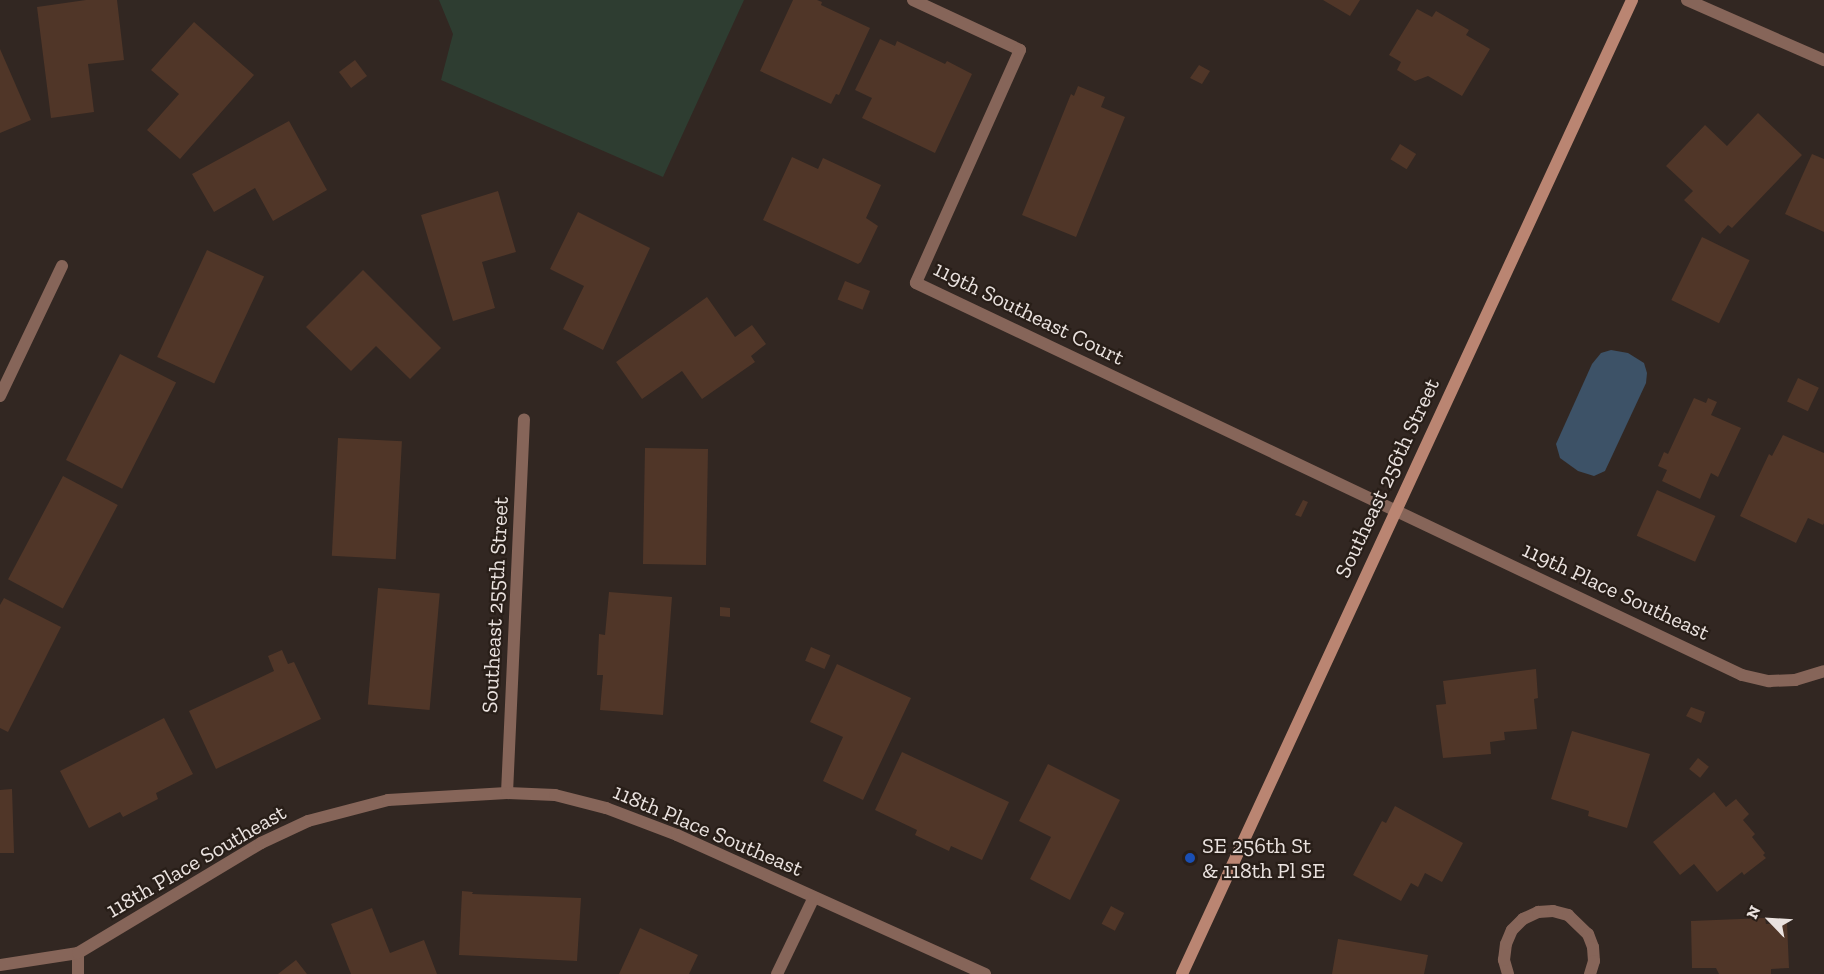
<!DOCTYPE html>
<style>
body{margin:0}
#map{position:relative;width:1824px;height:974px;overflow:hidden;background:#322722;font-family:"Zilla Slab",serif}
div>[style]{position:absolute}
.green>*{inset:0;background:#2e3d31}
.water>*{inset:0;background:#3d5267}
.building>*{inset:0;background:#503628;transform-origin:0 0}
.minor>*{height:12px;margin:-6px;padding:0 6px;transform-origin:6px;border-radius:6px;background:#866559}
.secondary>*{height:12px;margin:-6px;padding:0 6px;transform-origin:6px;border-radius:6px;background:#ba8572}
.dots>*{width:16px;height:16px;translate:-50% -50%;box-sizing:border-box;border:3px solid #281e18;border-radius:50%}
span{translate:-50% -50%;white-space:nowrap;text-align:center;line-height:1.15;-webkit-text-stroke:4.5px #281e18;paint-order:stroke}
.street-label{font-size:22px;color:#eae2df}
.poi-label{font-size:22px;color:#eae2df}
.left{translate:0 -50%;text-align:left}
.north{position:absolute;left:1740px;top:890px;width:60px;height:60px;-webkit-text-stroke:4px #281e18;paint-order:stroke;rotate:295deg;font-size:16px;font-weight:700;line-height:24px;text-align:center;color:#eae2df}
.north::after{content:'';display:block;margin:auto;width:21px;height:27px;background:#eae2df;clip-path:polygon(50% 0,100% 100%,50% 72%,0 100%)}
</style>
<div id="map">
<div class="green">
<div style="clip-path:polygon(439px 0,744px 0,663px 177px,441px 80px,453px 34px)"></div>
</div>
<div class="water">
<div style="clip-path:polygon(1611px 350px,1628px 353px,1644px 363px,1647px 373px,1646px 383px,1605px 471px,1594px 476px,1578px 471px,1560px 458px,1556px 444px,1592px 364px,1601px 353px)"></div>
</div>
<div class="building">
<div style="clip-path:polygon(86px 0,117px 0,124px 60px,88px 64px,94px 112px,51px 118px,37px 7px)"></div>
<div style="clip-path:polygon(793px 0,817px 0,822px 2px,821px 5px,870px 28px,839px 95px,836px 94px,831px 104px,760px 71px)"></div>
<div style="clip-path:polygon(1323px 0,1360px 0,1350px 16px)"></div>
<div style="clip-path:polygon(1417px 9px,1432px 17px,1436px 11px,1469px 30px,1466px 35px,1490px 49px,1462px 96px,1428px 76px,1415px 81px,1397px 70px,1401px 62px,1389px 55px)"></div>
<div style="clip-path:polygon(194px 22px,254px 75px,180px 159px,147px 130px,179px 94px,151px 70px)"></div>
<div style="clip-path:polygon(880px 39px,895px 46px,897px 41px,945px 64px,947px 61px,972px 74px,935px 153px,862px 118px,872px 98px,855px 90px)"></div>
<div style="clip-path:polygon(0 49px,31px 120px,0 133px)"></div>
<div style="left:355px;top:60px;width:20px;height:20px;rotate:53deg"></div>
<div style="clip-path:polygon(1199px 65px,1210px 71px,1202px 84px,1190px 78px)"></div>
<div style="clip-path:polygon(1078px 86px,1105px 97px,1101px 107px,1125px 117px,1076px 237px,1022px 215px,1071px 94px,1074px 96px)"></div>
<div style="clip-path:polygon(1758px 113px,1802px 155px,1732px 228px,1728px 225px,1720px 234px,1684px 200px,1693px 191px,1666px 166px,1705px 125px,1727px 146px)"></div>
<div style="clip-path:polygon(289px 121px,327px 190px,273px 221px,255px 188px,214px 212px,192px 174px)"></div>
<div style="left:1400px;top:144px;width:19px;height:18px;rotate:32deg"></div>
<div style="clip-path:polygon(1812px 154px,1824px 159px,1824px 232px,1785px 214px)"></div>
<div style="clip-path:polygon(792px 157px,818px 169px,823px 158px,881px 185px,866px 218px,878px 226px,861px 262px,858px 264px,763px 220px)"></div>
<div style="clip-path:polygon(498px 191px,516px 252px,482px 262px,495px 308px,453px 321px,421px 215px)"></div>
<div style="clip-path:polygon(578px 212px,650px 248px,603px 350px,563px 329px,584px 286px,550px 269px)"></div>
<div style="left:1702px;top:237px;width:53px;height:70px;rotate:26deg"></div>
<div style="left:207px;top:250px;width:63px;height:118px;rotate:25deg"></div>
<div style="clip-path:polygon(363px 270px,441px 348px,410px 379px,376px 346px,351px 371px,306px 327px)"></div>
<div style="left:845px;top:281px;width:27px;height:20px;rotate:22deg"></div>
<div style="clip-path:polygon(707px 297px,735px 337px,752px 325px,766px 344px,751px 356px,755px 362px,702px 399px,682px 371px,642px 399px,616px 362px)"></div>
<div style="left:120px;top:354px;width:63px;height:119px;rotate:27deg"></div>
<div style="left:1798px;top:378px;width:23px;height:26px;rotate:25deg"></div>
<div style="clip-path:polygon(1694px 398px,1706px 403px,1708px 398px,1717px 402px,1711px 415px,1741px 428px,1718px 477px,1711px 473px,1700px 499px,1662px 481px,1667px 470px,1658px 466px,1664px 452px,1668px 454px)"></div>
<div style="clip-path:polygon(1783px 435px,1824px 453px,1824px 523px,1823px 525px,1808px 518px,1796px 543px,1740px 516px,1769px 454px,1772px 456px)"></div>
<div style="left:338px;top:438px;width:64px;height:118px;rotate:3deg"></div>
<div style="left:645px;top:448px;width:63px;height:116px;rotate:1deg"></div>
<div style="left:63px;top:476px;width:62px;height:117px;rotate:28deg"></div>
<div style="left:1657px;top:490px;width:64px;height:50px;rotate:24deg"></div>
<div style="clip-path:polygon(1303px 500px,1308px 502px,1301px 517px,1295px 515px)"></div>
<div style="left:378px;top:588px;width:62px;height:117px;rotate:5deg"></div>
<div style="clip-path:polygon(609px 592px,672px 597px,663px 715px,600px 710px,603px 675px,597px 675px,599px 634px,605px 635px)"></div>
<div style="clip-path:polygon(4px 598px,61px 627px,8px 732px,0 728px,0 605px)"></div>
<div style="clip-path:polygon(720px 607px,730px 608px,730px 617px,720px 616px)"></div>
<div style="left:811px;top:647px;width:21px;height:15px;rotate:23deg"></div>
<div style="clip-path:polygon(282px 650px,288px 664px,294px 662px,321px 719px,216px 769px,189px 711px,274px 671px,268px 656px)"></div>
<div style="clip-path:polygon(837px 664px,911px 698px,863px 800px,823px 781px,843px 737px,810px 722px)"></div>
<div style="clip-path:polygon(1536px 669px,1538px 698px,1534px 699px,1537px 729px,1504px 732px,1505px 740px,1490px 742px,1491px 754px,1443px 758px,1436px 705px,1446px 704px,1443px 681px)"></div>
<div style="clip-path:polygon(1691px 707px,1705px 712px,1701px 723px,1686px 716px)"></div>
<div style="clip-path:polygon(164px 718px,193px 774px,156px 793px,158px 799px,123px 817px,120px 812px,89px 828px,60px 771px)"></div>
<div style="clip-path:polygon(1572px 731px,1650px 754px,1627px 828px,1588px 816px,1589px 811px,1551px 799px)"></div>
<div style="clip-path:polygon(902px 752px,1009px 802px,982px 860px,951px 846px,949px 851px,915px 835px,917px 830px,875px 810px)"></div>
<div style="left:1698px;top:758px;width:14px;height:14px;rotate:39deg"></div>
<div style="clip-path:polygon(1048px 764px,1120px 800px,1070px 900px,1030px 879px,1051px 837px,1019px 821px)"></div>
<div style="clip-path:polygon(12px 789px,14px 853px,0 853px,0 790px)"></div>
<div style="clip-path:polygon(1714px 792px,1726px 807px,1736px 799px,1749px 814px,1743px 820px,1755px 834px,1752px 837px,1765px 853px,1763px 855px,1766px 858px,1744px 875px,1742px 872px,1717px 892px,1694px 864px,1680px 875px,1653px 842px)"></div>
<div style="clip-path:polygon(1395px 806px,1463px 843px,1442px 882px,1425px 873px,1418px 887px,1411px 883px,1401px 901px,1353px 875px,1382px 821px,1386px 823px)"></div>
<div style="clip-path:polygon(462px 891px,473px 892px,472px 894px,581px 898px,577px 961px,459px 955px)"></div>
<div style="left:1111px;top:906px;width:15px;height:20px;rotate:28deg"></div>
<div style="clip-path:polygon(372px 908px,390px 953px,424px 940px,437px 974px,351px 974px,331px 924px)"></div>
<div style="clip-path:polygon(1765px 918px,1766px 924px,1787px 923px,1789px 968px,1771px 969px,1771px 974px,1719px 974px,1716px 968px,1692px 968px,1691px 921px)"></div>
<div style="clip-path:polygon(640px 928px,698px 955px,689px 974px,619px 974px)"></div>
<div style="clip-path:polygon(1338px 939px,1428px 955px,1424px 974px,1332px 974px)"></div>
<div style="clip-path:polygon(296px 960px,307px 974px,278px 974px)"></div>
</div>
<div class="minor">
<div style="left:913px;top:0;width:118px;rotate:25deg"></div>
<div style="left:1020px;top:50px;width:255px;rotate:114.1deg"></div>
<div style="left:916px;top:283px;width:914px;rotate:25.39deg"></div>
<div style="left:1742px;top:675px;width:28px;rotate:13deg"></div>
<div style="left:1769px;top:681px;width:26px;rotate:-2deg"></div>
<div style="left:1795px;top:680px;width:30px;rotate:-17deg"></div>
<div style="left:1687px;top:0;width:150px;rotate:23.7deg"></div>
<div style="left:0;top:396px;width:144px;rotate:-64.5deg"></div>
<div style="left:507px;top:793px;width:374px;rotate:-87.4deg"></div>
<div style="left:78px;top:953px;width:21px;rotate:90deg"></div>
<div style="left:0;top:965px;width:79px;rotate:-8.7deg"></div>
<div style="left:78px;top:953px;width:214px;rotate:-31deg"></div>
<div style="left:261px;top:843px;width:52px;rotate:-25.1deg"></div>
<div style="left:308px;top:821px;width:83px;rotate:-14.7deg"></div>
<div style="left:388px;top:800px;width:119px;rotate:-3.4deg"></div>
<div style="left:507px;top:793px;width:48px;rotate:2.4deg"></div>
<div style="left:555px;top:795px;width:53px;rotate:14.3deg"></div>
<div style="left:606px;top:808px;width:76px;rotate:20.8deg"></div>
<div style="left:677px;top:835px;width:338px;rotate:24.3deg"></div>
<div style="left:777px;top:974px;width:85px;rotate:-64.3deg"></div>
<div style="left:1508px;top:974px;width:15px;rotate:-106deg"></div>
<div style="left:1504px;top:960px;width:16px;rotate:-83deg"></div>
<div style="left:1506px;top:944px;width:15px;rotate:-67deg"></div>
<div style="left:1512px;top:930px;width:16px;rotate:-45deg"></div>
<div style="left:1523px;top:919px;width:17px;rotate:-25deg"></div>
<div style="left:1538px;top:912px;width:15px;rotate:-4deg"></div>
<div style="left:1553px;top:911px;width:16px;rotate:15deg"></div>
<div style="left:1568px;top:915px;width:28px;rotate:44deg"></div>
<div style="left:1588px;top:934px;width:14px;rotate:69deg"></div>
<div style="left:1593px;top:947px;width:14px;rotate:86deg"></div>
<div style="left:1594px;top:961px;width:14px;rotate:107deg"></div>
</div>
<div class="secondary">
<div style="left:1182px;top:974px;width:1073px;rotate:-65.2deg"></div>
</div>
<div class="dots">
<div style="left:1190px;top:858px;background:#1a4fb4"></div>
</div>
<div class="street-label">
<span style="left:1029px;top:313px;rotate:26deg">119th Southeast Court</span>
<span style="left:1387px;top:478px;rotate:-65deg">Southeast 256th Street</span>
<span style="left:1616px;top:591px;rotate:25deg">119th Place Southeast</span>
<span style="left:495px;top:605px;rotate:-87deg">Southeast 255th Street</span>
<span style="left:708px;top:830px;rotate:23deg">118th Place Southeast</span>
<span style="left:196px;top:861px;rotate:-30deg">118th Place Southeast</span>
</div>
<div class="poi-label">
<span class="left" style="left:1202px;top:858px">SE 256th St<br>&amp; 118th Pl SE</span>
</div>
<div class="north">N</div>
</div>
